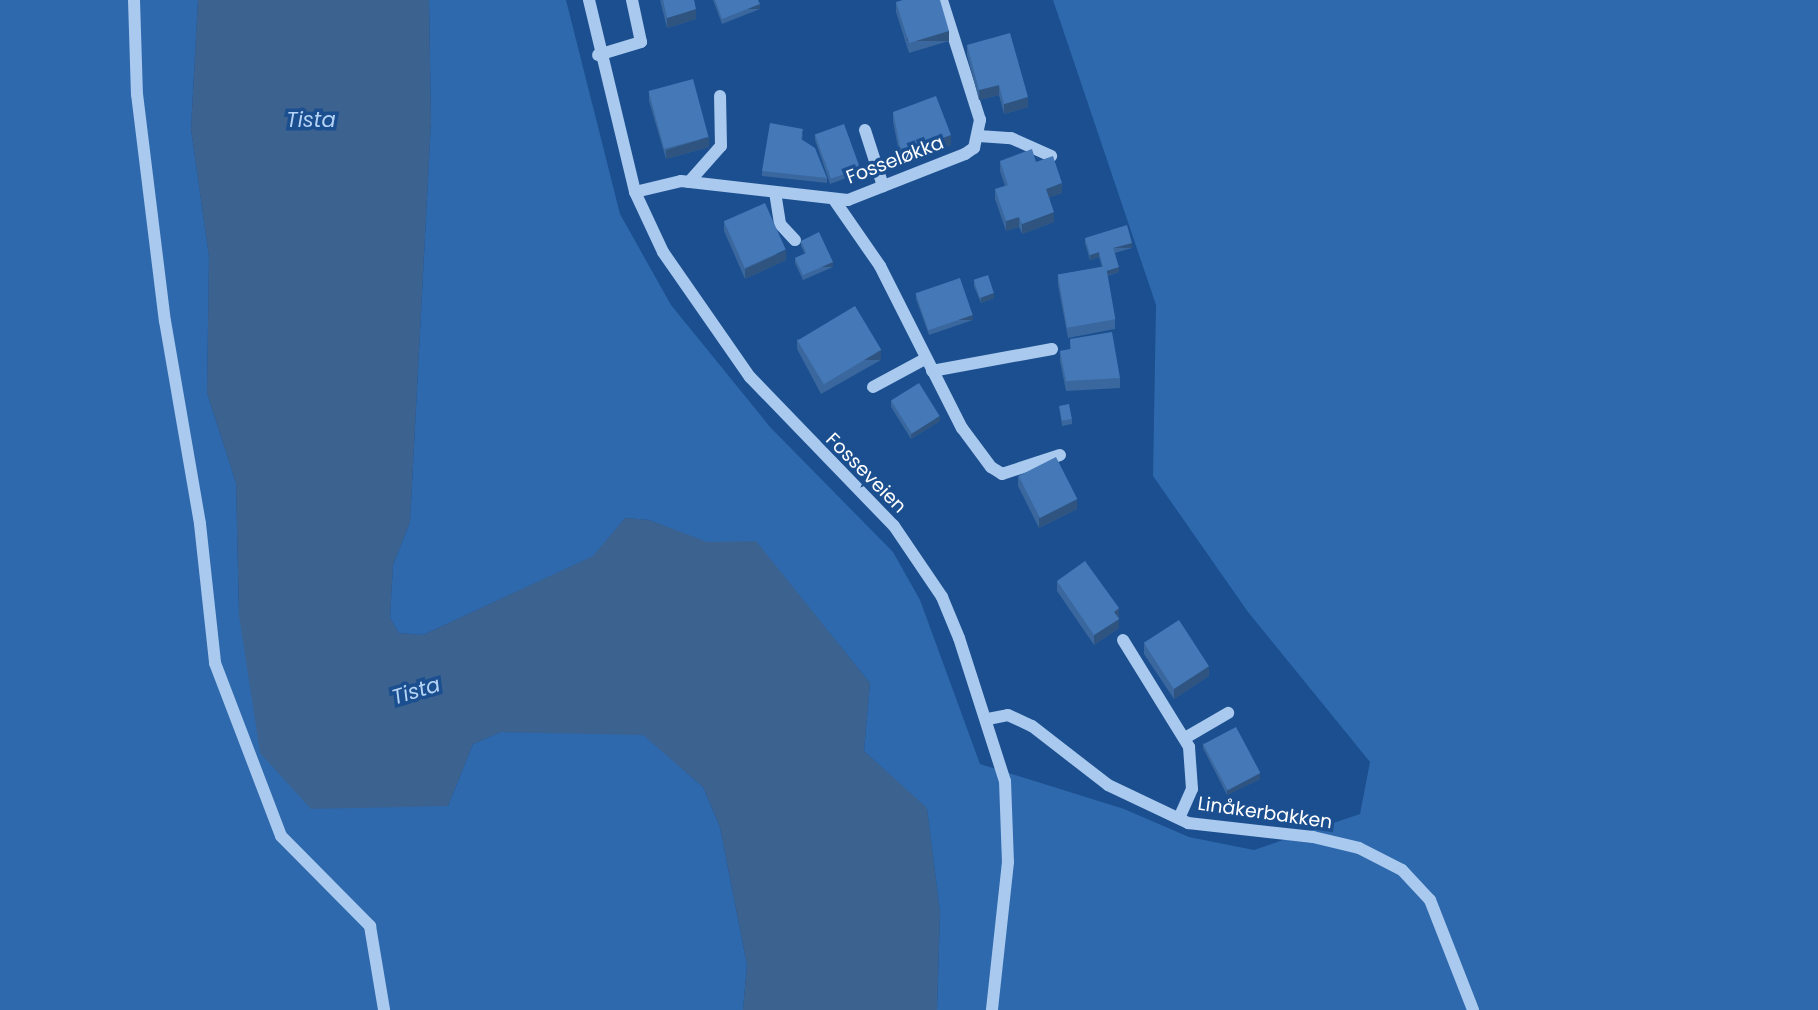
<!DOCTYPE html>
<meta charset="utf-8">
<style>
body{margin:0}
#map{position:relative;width:1818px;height:1010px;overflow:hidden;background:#1b4f8f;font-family:Poppins,sans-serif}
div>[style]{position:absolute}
.green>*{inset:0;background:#2e69ad}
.water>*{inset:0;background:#3c6290}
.minor>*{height:12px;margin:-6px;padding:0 6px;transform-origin:6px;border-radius:6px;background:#a9c9ee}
.wall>*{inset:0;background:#3a679d}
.shaded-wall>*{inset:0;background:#305480;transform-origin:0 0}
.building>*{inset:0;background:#4478b7;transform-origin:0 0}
span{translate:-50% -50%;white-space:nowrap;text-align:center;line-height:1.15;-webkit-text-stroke:7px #1b4f8f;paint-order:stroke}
.street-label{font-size:19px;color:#fff}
.water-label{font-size:21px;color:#b5d3f5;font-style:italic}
</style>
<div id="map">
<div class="green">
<div style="clip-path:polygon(0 0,198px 0,191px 129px,209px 257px,207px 393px,236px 483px,239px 615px,385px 804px,448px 806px,473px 744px,501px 732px,643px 734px,703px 787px,720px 827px,747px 965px,743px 1010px,0 1010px)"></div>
<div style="clip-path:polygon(429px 0,566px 0,620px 214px,671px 305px,770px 427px,893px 552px,920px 600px,980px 764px,1124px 809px,1189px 837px,1254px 850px,1360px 814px,1370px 762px,1248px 612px,1153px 476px,1156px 305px,1053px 0,1818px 0,1818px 1010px,937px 1010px,940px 912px,927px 809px,864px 751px,870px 683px,756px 542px,707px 543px,649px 520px,625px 518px,594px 556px,423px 635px,399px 633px,390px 618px,393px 565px,410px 522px,431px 122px)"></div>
</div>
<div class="water">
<div style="clip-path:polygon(198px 0,429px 0,431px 122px,410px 522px,393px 565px,390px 618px,399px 633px,423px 635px,593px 556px,625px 518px,649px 520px,707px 542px,756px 541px,870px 683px,864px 751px,927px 808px,940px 912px,937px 1010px,743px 1010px,747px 965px,720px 827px,703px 787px,643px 735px,501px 732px,473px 744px,448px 806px,311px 809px,260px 753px,239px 615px,236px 483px,207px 393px,209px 257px,191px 129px)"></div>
</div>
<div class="minor">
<div style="left:134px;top:0;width:94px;rotate:88.2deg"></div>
<div style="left:137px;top:94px;width:229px;rotate:83deg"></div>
<div style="left:165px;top:321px;width:206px;rotate:80.2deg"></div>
<div style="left:200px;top:524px;width:140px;rotate:83.8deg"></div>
<div style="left:215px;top:663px;width:185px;rotate:69.1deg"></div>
<div style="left:281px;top:836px;width:127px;rotate:45.3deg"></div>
<div style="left:370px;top:926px;width:85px;rotate:80.5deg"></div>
<div style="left:589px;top:0;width:197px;rotate:76.5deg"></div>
<div style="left:635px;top:192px;width:66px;rotate:65deg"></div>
<div style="left:663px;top:252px;width:152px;rotate:55.2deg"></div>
<div style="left:750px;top:377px;width:207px;rotate:46deg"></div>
<div style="left:894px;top:526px;width:86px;rotate:55.9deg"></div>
<div style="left:942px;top:597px;width:44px;rotate:67.5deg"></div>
<div style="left:959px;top:638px;width:150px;rotate:72.2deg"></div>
<div style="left:1005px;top:781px;width:81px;rotate:87.9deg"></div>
<div style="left:1008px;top:862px;width:149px;rotate:96.2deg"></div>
<div style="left:598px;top:55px;width:45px;rotate:-16.8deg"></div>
<div style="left:641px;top:42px;width:43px;rotate:-102.1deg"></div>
<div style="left:865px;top:130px;width:59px;rotate:72.2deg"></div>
<div style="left:979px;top:136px;width:32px;rotate:4deg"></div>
<div style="left:1011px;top:138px;width:44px;rotate:24.2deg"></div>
<div style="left:689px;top:182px;width:48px;rotate:-48.4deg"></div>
<div style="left:721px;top:146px;width:50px;rotate:-91.1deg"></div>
<div style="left:635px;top:192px;width:47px;rotate:-13.4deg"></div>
<div style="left:681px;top:181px;width:168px;rotate:6.5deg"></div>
<div style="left:848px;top:200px;width:126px;rotate:-21.5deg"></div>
<div style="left:965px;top:154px;width:11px;rotate:-34deg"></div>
<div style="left:974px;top:148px;width:29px;rotate:-78deg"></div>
<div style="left:980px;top:120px;width:126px;rotate:-107.6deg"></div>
<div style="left:775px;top:192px;width:32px;rotate:81deg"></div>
<div style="left:780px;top:224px;width:22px;rotate:47deg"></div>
<div style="left:835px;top:201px;width:79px;rotate:55.3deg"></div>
<div style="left:880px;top:266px;width:182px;rotate:63.2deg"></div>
<div style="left:962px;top:428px;width:49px;rotate:53.4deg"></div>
<div style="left:991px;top:467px;width:13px;rotate:32deg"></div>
<div style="left:1002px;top:474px;width:61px;rotate:-18.1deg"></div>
<div style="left:932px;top:371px;width:122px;rotate:-10.4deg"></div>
<div style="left:873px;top:387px;width:59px;rotate:-28.3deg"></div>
<div style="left:1123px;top:640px;width:126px;rotate:58.3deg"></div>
<div style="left:1189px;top:747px;width:42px;rotate:85.9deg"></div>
<div style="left:1192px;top:789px;width:32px;rotate:114deg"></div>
<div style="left:988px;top:719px;width:20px;rotate:-11deg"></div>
<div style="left:1008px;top:715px;width:26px;rotate:25deg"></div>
<div style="left:1032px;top:726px;width:96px;rotate:37.8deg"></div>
<div style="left:1108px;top:785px;width:89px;rotate:25.4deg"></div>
<div style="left:1188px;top:823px;width:126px;rotate:6.4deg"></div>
<div style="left:1313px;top:837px;width:47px;rotate:13.4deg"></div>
<div style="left:1359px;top:848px;width:48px;rotate:27.1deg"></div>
<div style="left:1402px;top:870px;width:41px;rotate:47deg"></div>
<div style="left:1430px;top:900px;width:118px;rotate:68.6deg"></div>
<div style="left:1185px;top:738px;width:50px;rotate:-30.2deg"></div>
</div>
<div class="wall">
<div style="clip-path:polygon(660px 0,694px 0,696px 19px,667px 28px)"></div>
<div style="clip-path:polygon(713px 0,758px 0,760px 9px,722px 24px)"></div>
<div style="clip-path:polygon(896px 2px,949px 41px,909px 53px,896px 12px)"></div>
<div style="clip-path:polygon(967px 45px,1028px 107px,1004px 114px,999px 95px,979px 100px,967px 55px)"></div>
<div style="clip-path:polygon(649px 91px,709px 147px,666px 159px,649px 101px)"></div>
<div style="clip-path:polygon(893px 112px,951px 145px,908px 161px,900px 157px,893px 122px)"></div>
<div style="clip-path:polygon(803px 134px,802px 140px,827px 178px,827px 183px,762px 176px,762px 171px)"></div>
<div style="clip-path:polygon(815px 135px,860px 173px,830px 184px,815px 140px)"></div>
<div style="clip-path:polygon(1000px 161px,1036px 162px,1062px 193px,1049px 197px,1054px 222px,1022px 234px,1019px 227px,1006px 231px,995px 199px,995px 189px,1005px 186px,1000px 171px)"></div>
<div style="clip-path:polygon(724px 221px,786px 260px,745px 279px,724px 231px)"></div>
<div style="clip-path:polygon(1085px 238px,1132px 248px,1115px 253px,1119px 272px,1107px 276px,1115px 319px,1115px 329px,1068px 338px,1058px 285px,1058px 275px,1102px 267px,1099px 257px,1090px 260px,1085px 243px)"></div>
<div style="clip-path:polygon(801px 241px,833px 267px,803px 280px,795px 263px,795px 258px,805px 254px,801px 246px)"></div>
<div style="clip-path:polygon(974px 281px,994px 298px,981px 303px,974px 286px)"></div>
<div style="clip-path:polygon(916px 294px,973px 320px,929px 335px,916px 299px)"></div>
<div style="clip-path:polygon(797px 339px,881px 360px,821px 394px,797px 349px)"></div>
<div style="clip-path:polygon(1070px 339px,1120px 378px,1120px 388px,1066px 391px,1060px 361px,1060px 351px,1070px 349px)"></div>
<div style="clip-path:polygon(891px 401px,940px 421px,911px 439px,891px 407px)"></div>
<div style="clip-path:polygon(1059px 406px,1072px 419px,1072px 424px,1062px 426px)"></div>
<div style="clip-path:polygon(1018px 476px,1077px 509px,1039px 528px,1018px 486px)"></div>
<div style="clip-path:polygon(1057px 581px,1119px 608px,1119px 628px,1094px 645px,1057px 591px)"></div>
<div style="clip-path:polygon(1144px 644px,1209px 676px,1174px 699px,1144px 654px)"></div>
<div style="clip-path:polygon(1203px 743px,1260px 779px,1227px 795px,1203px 748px)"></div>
</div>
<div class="shaded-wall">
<div style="left:760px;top:4px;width:5px;height:41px;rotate:90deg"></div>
<div style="clip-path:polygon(696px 9px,696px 19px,667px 28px,667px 18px)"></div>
<div style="left:949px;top:31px;width:10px;height:42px;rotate:90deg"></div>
<div style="clip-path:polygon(999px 85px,999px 95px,979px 100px,979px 90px)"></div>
<div style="clip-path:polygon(1028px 97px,1028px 107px,1004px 114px,1004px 104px)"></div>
<div style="clip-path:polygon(951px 135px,951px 145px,908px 161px,908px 151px)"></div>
<div style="clip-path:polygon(709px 137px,709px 147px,666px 159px,666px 150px)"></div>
<div style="left:860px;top:168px;width:5px;height:32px;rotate:90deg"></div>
<div style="clip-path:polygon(1062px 183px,1062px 193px,1046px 199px,1046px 189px)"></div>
<div style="clip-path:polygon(1054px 212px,1054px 222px,1022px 234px,1022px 224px)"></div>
<div style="clip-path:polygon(1019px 217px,1019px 227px,1006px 231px,1006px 221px)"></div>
<div style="left:1132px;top:243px;width:5px;height:20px;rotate:90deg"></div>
<div style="clip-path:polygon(786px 250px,786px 260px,745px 279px,745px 269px)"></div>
<div style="clip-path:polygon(1099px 252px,1099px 257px,1090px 260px,1090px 255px)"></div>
<div style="left:833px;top:262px;width:5px;height:33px;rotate:90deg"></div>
<div style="clip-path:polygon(1119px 267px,1119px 272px,1105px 276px,1105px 271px)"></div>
<div style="clip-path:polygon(994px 293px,994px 298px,981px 303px,981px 298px)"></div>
<div style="left:973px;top:315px;width:5px;height:46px;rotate:90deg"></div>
<div style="left:881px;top:350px;width:10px;height:69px;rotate:90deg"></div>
<div style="clip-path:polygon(940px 416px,940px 421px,911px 439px,911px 434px)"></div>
<div style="clip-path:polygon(1077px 499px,1077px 509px,1039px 528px,1039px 518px)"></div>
<div style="clip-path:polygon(1119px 608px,1119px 618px,1114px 612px)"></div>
<div style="clip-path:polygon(1119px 619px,1119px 628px,1094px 645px,1094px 635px)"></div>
<div style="clip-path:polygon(1209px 666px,1209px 676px,1174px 699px,1174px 689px)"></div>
<div style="clip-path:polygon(1260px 773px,1260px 779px,1227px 795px,1227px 790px)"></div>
</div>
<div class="building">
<div style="clip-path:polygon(663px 0,694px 0,696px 9px,667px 18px)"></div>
<div style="clip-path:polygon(715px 0,758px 0,760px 4px,722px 19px)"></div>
<div style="clip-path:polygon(903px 0,940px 0,949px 31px,909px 43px,896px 2px)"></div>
<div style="clip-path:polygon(1010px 33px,1028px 97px,1004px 104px,999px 85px,979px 90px,967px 45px)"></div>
<div style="left:693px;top:79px;width:60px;height:46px;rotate:75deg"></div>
<div style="clip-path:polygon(936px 96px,951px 135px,908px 151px,900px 147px,893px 112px)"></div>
<div style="clip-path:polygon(770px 123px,803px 129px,801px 139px,815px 148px,827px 178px,762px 171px)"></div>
<div style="left:844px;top:124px;width:47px;height:31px;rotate:70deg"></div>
<div style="clip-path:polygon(1032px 149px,1036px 162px,1053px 156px,1062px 183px,1046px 189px,1054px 212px,1022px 224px,1019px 217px,1006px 221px,995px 189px,1008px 185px,1000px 161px)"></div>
<div style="left:765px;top:203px;width:51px;height:45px;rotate:66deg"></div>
<div style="clip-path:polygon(1127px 225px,1132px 243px,1113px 248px,1119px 267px,1106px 271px,1106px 266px,1103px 267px,1099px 252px,1090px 255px,1085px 238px)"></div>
<div style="clip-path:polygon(819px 232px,833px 262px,803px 275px,795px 258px,806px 253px,801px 241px)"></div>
<div style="left:1106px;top:266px;width:54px;height:49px;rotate:80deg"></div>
<div style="left:988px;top:275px;width:19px;height:15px;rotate:72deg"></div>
<div style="left:960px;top:278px;width:39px;height:47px;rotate:71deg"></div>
<div style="left:855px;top:306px;width:51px;height:67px;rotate:59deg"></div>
<div style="clip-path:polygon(1112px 332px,1120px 378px,1066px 381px,1060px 351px,1071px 349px,1070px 339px)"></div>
<div style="left:919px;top:383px;width:39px;height:33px;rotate:58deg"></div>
<div style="left:1069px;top:404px;width:15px;height:10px;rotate:79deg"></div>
<div style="left:1056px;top:457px;width:47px;height:42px;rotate:63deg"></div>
<div style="clip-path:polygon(1085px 561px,1119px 608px,1114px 612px,1119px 619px,1094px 635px,1057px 581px)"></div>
<div style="left:1179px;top:620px;width:55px;height:42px;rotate:57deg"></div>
<div style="left:1236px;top:727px;width:52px;height:37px;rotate:62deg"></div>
</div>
<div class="street-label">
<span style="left:895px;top:160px;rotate:-21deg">Fosseløkka</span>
<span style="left:866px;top:473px;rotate:45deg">Fosseveien</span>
<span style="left:1265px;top:813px;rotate:8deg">Linåkerbakken</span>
</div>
<div class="water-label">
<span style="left:311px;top:120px">Tista</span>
<span style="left:416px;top:691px;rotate:-17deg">Tista</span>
</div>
</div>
